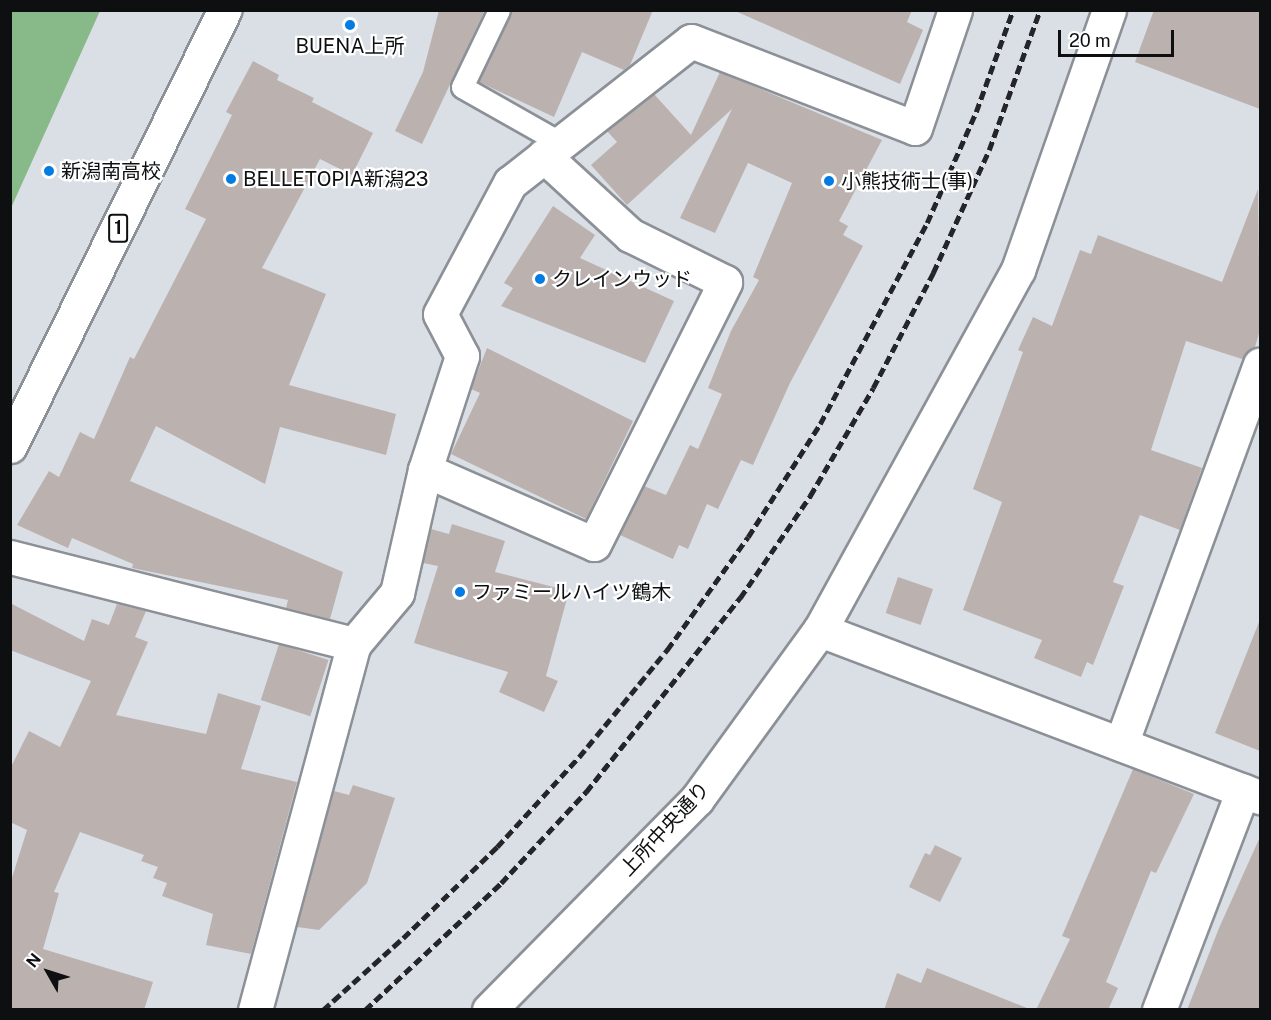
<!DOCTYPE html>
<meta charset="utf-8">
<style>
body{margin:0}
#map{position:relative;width:1271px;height:1020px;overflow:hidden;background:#dadfe6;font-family:"Public Sans","Noto Sans JP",sans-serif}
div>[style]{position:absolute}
.green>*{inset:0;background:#88ba89}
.building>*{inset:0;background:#bbb2b0;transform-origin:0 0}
.roads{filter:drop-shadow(2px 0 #8c9097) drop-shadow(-2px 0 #8c9097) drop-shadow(0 2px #8c9097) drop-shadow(0 -2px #8c9097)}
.service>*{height:21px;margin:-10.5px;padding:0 10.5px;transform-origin:10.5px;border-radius:10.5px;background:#fff}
.minor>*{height:33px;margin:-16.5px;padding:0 16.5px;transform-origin:16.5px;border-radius:16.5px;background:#fff}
.tertiary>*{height:33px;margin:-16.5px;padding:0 16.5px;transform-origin:16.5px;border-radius:16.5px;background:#fff}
.primary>*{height:33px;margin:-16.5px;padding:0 16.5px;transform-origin:16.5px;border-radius:16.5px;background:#fff}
.rail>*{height:4.5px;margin-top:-2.25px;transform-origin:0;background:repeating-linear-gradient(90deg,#232528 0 9px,transparent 0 13.5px)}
.dots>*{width:16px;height:16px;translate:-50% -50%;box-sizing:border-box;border:3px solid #fff;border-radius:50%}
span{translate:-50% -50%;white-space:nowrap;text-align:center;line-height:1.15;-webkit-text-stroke:4.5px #fff;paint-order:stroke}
.shield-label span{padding:2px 4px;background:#fff;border:2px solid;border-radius:4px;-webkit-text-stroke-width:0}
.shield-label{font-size:18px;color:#0d0f11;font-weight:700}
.poi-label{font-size:20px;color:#0d0f11}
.left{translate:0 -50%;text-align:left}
.street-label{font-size:20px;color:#0d0f11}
.frame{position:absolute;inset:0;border:12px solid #0d0f11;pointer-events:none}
.north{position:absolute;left:18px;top:942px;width:60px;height:60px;-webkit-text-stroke:4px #fff;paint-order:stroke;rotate:309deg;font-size:16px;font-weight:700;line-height:24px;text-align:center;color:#0d0f11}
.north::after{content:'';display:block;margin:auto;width:21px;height:27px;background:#0d0f11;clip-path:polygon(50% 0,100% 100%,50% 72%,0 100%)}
.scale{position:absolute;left:1058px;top:30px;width:116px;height:27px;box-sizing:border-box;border:3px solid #0d0f11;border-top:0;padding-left:8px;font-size:18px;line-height:21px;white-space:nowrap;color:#0d0f11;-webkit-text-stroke:4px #fff;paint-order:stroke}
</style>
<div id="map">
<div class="green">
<div style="clip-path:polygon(11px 10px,100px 11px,11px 208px,10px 11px)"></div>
</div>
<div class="building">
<div style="clip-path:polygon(439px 10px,485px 10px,422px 144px,395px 131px,423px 72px)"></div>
<div style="clip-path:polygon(512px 10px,653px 10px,630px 65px,624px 70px,582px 52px,554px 117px,479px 82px)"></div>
<div style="clip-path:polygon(733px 10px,912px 10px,907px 22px,923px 30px,900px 84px)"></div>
<div style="clip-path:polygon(1154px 10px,1260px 10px,1260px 109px,1135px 62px)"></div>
<div style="clip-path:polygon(253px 61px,279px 75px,277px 80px,314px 98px,312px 102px,373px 133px,352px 175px,320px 159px,262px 268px,326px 294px,289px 385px,396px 414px,386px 455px,280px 427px,265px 484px,156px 426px,130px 481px,343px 572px,330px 619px,286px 608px,288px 600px,132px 568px,133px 564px,72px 538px,68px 548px,17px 525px,49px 471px,59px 477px,80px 432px,94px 439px,130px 357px,134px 359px,206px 219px,185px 209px,232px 115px,226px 112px)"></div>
<div style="clip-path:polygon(720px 72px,882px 140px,839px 221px,848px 226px,843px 235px,863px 246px,790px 383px,753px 465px,741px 460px,718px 509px,707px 504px,688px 549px,679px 545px,673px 559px,620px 535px,644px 486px,666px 495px,690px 445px,698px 449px,722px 394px,708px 388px,731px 331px,759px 280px,753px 277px,792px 183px,748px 163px,715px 233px,680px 218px,732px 109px,627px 205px,591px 165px,617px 142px,607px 131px,654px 94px,691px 135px)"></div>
<div style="clip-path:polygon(1258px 189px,1260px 330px,1255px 347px,1242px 359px,1186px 341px,1151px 450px,1202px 468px,1180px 530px,1140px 515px,1113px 582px,1124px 586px,1093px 665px,1087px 662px,1081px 677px,1034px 658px,1042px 640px,963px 610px,1002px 502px,973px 489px,1023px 352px,1018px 350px,1033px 317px,1052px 326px,1080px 250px,1091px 254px,1098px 235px,1222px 282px)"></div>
<div style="clip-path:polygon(553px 206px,595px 235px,580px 258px,674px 301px,645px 363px,501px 306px,513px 288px,504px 283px)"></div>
<div style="clip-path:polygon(487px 348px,633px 421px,586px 519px,451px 454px,480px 393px,471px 389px)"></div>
<div style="clip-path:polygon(452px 524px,505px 541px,495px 572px,569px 591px,546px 676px,558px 681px,544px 712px,499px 692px,508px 672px,414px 643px,438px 566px,423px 563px,431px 529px,449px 534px)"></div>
<div style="left:898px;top:577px;width:37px;height:38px;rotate:19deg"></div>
<div style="clip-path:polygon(10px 603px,84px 641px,92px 619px,109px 625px,117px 604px,146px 611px,135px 637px,148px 642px,116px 715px,206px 734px,218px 693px,261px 706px,241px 769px,297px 782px,251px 954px,206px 945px,213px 914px,162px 896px,167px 883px,153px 878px,158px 867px,141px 861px,144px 855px,80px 832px,54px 892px,59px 893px,43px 949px,153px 982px,144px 1010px,10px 1010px,10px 884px,27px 830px,10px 822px,10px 769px,29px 731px,60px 747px,91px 681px,10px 650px)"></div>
<div style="clip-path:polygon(1259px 622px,1260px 623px,1260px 751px,1215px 733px)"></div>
<div style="left:279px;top:644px;width:52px;height:59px;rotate:18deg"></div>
<div style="clip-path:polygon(1133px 769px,1194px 794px,1156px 873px,1151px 871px,1106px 982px,1118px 988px,1108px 1010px,1036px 1010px,1070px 939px,1062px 936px)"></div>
<div style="clip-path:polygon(353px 785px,395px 798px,367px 883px,319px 930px,297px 927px,334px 791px,349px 795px)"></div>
<div style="clip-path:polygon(1260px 837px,1260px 1010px,1187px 1010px,1219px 928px)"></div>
<div style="clip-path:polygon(935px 845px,962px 858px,940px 902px,909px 887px,925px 853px,930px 855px)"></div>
<div style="clip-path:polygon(927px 968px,1027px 1008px,1027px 1010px,884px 1010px,897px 973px,921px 983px)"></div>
</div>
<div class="roads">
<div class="service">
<div style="left:499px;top:10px;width:85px;rotate:115.7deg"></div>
<div style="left:462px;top:87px;width:114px;rotate:29.5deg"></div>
</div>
<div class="minor">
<div style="left:425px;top:470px;width:184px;rotate:23.6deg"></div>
<div style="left:594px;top:544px;width:293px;rotate:-63.4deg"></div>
<div style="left:725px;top:282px;width:106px;rotate:-153.7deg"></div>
<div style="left:630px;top:235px;width:117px;rotate:-137.4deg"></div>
<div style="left:10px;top:557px;width:355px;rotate:14.2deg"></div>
<div style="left:820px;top:630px;width:471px;rotate:20.8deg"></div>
<div style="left:1121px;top:744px;width:404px;rotate:-69.9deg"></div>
<div style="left:255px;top:1010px;width:379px;rotate:-74.9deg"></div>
<div style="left:354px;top:644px;width:67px;rotate:-49.9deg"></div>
<div style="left:397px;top:593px;width:126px;rotate:-77.2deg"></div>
<div style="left:425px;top:470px;width:120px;rotate:-72deg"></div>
<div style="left:462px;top:356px;width:47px;rotate:-117.6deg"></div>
<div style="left:440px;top:314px;width:149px;rotate:-61.9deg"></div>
<div style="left:510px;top:183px;width:230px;rotate:-38.1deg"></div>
<div style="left:691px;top:41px;width:240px;rotate:21.2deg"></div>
<div style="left:915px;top:128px;width:125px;rotate:-71.3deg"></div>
<div style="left:1159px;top:1010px;width:235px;rotate:-69.1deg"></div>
</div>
<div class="tertiary">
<div style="left:489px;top:1010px;width:296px;rotate:-45.4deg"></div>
<div style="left:697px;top:799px;width:209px;rotate:-54deg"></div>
<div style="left:820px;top:630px;width:411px;rotate:-61.2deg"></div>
<div style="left:1018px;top:270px;width:275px;rotate:-70.7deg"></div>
</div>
<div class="primary">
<div style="left:10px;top:446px;width:486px;rotate:-63.8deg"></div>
</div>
</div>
<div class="rail">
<div style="left:323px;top:1010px;width:108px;rotate:-42deg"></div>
<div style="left:403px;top:938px;width:131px;rotate:-44.1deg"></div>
<div style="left:497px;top:847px;width:122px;rotate:-47.7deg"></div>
<div style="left:579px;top:757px;width:139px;rotate:-50.6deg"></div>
<div style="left:667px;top:650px;width:139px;rotate:-54.4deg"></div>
<div style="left:748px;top:537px;width:134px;rotate:-57.5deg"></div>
<div style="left:820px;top:424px;width:228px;rotate:-62deg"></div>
<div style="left:927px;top:223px;width:121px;rotate:-66.2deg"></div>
<div style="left:976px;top:112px;width:109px;rotate:-70.1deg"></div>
<div style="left:365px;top:1010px;width:186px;rotate:-43deg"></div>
<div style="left:501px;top:883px;width:125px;rotate:-47deg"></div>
<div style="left:586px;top:792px;width:248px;rotate:-51.6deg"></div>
<div style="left:740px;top:598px;width:124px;rotate:-55.5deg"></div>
<div style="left:810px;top:496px;width:125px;rotate:-59.7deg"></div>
<div style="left:873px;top:388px;width:130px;rotate:-62.4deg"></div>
<div style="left:933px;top:273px;width:135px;rotate:-65.5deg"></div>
<div style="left:989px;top:150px;width:149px;rotate:-70deg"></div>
</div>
<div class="dots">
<div style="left:350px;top:25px;background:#027be2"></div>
<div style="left:49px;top:171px;background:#027be2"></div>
<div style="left:231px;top:179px;background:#027be2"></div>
<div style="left:829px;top:181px;background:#027be2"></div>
<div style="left:540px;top:279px;background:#027be2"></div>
<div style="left:460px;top:592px;background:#027be2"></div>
</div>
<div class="shield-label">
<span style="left:118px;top:228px">1</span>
</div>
<div class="poi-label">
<span style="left:350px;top:46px">BUENA上所</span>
<span class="left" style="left:61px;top:171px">新潟南高校</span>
<span class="left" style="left:243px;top:179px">BELLETOPIA新潟23</span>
<span class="left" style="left:841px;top:181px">小熊技術士(事)</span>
<span class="left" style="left:552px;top:279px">クレインウッド</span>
<span class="left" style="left:472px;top:592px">ファミールハイツ鶴木</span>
</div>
<div class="street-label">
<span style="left:665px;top:829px;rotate:-47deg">上所中央通り</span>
</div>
<div class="frame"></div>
<div class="north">N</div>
<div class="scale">20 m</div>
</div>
